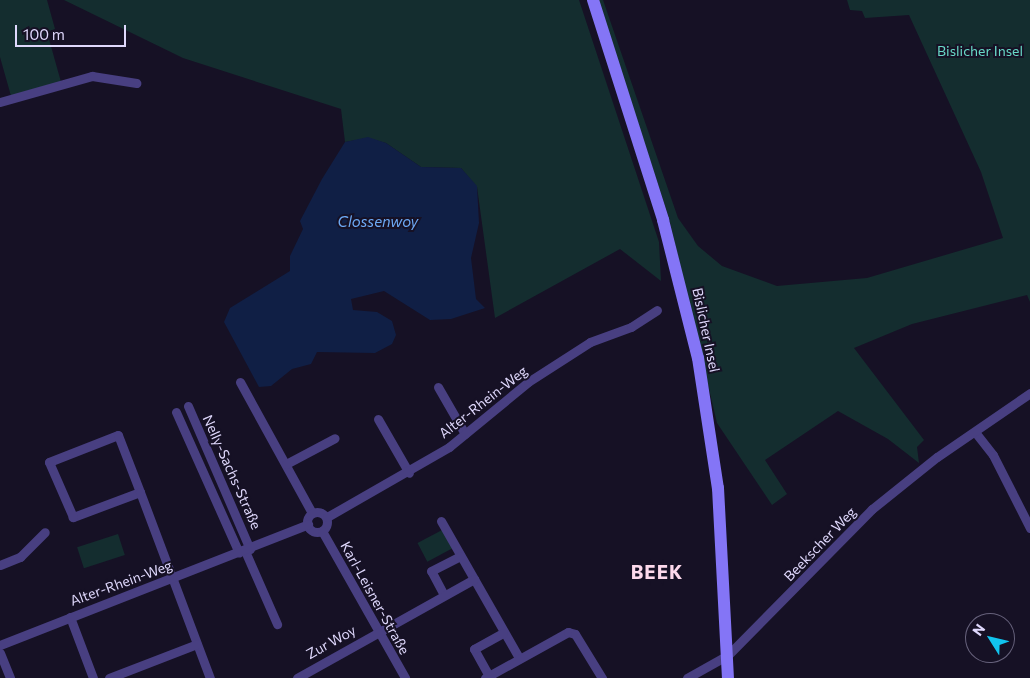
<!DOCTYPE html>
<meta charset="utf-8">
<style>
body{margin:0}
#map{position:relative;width:1030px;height:678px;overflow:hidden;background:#161125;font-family:Commissioner,sans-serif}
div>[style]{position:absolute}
.green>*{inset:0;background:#142d2f;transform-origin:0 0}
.water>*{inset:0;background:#101f45}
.minor>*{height:9px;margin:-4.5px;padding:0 4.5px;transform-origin:4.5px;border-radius:4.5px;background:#483f81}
.minor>.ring{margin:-4.5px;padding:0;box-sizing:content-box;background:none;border:9px solid #483f81;border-radius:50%}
.secondary>*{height:12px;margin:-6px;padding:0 6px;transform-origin:6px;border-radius:6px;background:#8475f6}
span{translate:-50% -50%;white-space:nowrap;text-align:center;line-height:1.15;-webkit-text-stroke:4px #161125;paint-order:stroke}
.park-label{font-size:14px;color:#68d8c7}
.street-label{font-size:14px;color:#dfd8fc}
.water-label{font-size:15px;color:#6da9f5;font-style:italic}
.district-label{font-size:19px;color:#fdd9ec;font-weight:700;letter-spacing:1px}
.north{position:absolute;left:965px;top:613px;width:50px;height:50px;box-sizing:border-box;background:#161125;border:1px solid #66617b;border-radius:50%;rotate:306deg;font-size:14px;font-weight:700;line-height:20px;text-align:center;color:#dfd8fc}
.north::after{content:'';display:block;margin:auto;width:18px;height:22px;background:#11c4ef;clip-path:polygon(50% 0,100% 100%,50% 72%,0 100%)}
.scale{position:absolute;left:15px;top:25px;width:111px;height:22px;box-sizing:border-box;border:2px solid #dfd8fc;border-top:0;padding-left:6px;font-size:15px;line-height:18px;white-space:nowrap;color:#dfd8fc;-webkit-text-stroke:4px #161125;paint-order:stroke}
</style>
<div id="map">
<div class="green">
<div style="clip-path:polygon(0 0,47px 0,55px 29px,47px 32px,61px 82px,11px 96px,0 57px)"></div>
<div style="clip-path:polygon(64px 0,579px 0,659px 242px,661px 281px,620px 249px,495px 318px,477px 187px,461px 168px,421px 167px,386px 143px,368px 138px,345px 142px,341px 109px,183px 58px)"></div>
<div style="clip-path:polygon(598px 0,603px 0,678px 218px,698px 246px,722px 266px,777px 286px,867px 278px,1003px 238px,981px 172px,909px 15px,865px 18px,862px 11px,850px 10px,847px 0,1030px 0,1030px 302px,1027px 295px,912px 324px,854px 348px,924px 440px,917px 447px,919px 463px,888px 439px,838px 411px,765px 460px,787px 494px,772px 505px,717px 423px,669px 218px)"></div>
<div style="left:444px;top:529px;width:21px;height:30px;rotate:62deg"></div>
<div style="left:118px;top:534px;width:22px;height:43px;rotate:72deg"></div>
</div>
<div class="water">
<div style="clip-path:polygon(368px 137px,386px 143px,421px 167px,461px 168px,477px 186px,479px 223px,471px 258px,476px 299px,485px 308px,451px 319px,430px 320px,384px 291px,351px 299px,353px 310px,377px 312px,392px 321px,396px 335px,392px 344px,375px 353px,317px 352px,311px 364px,292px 369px,271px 386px,259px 387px,224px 322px,230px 308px,290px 271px,290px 256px,303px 229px,300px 221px,322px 179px,345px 142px)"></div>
</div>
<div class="minor">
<div style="left:0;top:102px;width:96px;rotate:-15.8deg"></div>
<div style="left:92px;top:76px;width:45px;rotate:9deg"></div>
<div style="left:240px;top:382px;width:149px;rotate:61.2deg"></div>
<div style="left:438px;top:387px;width:54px;rotate:60.1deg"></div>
<div style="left:188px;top:406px;width:156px;rotate:66.6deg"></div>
<div style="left:176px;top:412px;width:154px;rotate:65.9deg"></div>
<div style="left:378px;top:419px;width:62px;rotate:60.1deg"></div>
<div style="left:975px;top:432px;width:29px;rotate:52deg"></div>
<div style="left:993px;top:455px;width:82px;rotate:63.1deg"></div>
<div style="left:286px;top:464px;width:55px;rotate:-28deg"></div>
<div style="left:140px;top:492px;width:72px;rotate:159.5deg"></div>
<div style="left:73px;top:517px;width:60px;rotate:-113.6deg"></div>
<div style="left:49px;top:462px;width:74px;rotate:-21.4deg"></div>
<div style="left:118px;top:435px;width:61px;rotate:68.9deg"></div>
<div style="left:140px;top:492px;width:199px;rotate:69.4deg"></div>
<div class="ring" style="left:307px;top:512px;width:11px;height:11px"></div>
<div style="left:327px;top:517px;width:141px;rotate:-29.8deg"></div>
<div style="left:449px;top:447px;width:102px;rotate:-39.4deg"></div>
<div style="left:528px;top:382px;width:74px;rotate:-32.8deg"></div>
<div style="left:590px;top:342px;width:44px;rotate:-20.1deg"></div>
<div style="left:631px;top:327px;width:31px;rotate:-33deg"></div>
<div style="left:441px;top:521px;width:158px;rotate:60.3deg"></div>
<div style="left:322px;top:531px;width:169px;rotate:60.5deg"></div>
<div style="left:245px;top:551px;width:80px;rotate:66.3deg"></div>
<div style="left:0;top:565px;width:22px;rotate:-22deg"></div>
<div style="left:20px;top:557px;width:35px;rotate:-45deg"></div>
<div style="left:444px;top:595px;width:27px;rotate:-118deg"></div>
<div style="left:431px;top:571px;width:33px;rotate:-27deg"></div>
<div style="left:70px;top:617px;width:65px;rotate:69.3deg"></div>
<div style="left:0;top:645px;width:331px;rotate:-21.4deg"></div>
<div style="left:0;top:653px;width:27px;rotate:68deg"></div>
<div style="left:489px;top:676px;width:31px;rotate:-119deg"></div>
<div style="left:474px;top:649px;width:33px;rotate:-29deg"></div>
<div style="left:109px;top:678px;width:94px;rotate:-21.1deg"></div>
<div style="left:297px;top:678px;width:203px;rotate:-29.2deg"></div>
<div style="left:485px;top:678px;width:95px;rotate:-29deg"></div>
<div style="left:568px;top:632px;width:7px;rotate:16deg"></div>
<div style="left:575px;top:634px;width:52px;rotate:58.5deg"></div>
<div style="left:687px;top:678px;width:47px;rotate:-29.3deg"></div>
<div style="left:728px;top:655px;width:205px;rotate:-45.4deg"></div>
<div style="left:872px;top:509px;width:83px;rotate:-38.7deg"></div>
<div style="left:937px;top:457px;width:113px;rotate:-34.5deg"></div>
</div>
<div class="secondary">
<div style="left:593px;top:0;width:231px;rotate:72.3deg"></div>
<div style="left:663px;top:220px;width:142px;rotate:75.8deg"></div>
<div style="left:698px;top:358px;width:132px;rotate:81.3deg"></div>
<div style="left:718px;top:488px;width:190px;rotate:87deg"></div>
</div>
<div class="park-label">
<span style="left:980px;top:51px">Bislicher Insel</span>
</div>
<div class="street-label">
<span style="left:706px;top:330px;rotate:78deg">Bislicher Insel</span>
<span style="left:483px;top:402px;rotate:-38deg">Alter-Rhein-Weg</span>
<span style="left:232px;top:472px;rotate:66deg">Nelly-Sachs-Straße</span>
<span style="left:820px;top:544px;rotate:-46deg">Beekscher Weg</span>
<span style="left:121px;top:583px;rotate:-20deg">Alter-Rhein-Weg</span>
<span style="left:375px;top:598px;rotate:61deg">Karl-Leisner-Straße</span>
<span style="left:331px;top:642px;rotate:-29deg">Zur Woy</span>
</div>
<div class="water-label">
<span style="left:378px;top:222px">Clossenwoy</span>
</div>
<div class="district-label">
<span style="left:657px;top:572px">BEEK</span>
</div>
<div class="north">N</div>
<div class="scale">100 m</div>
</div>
